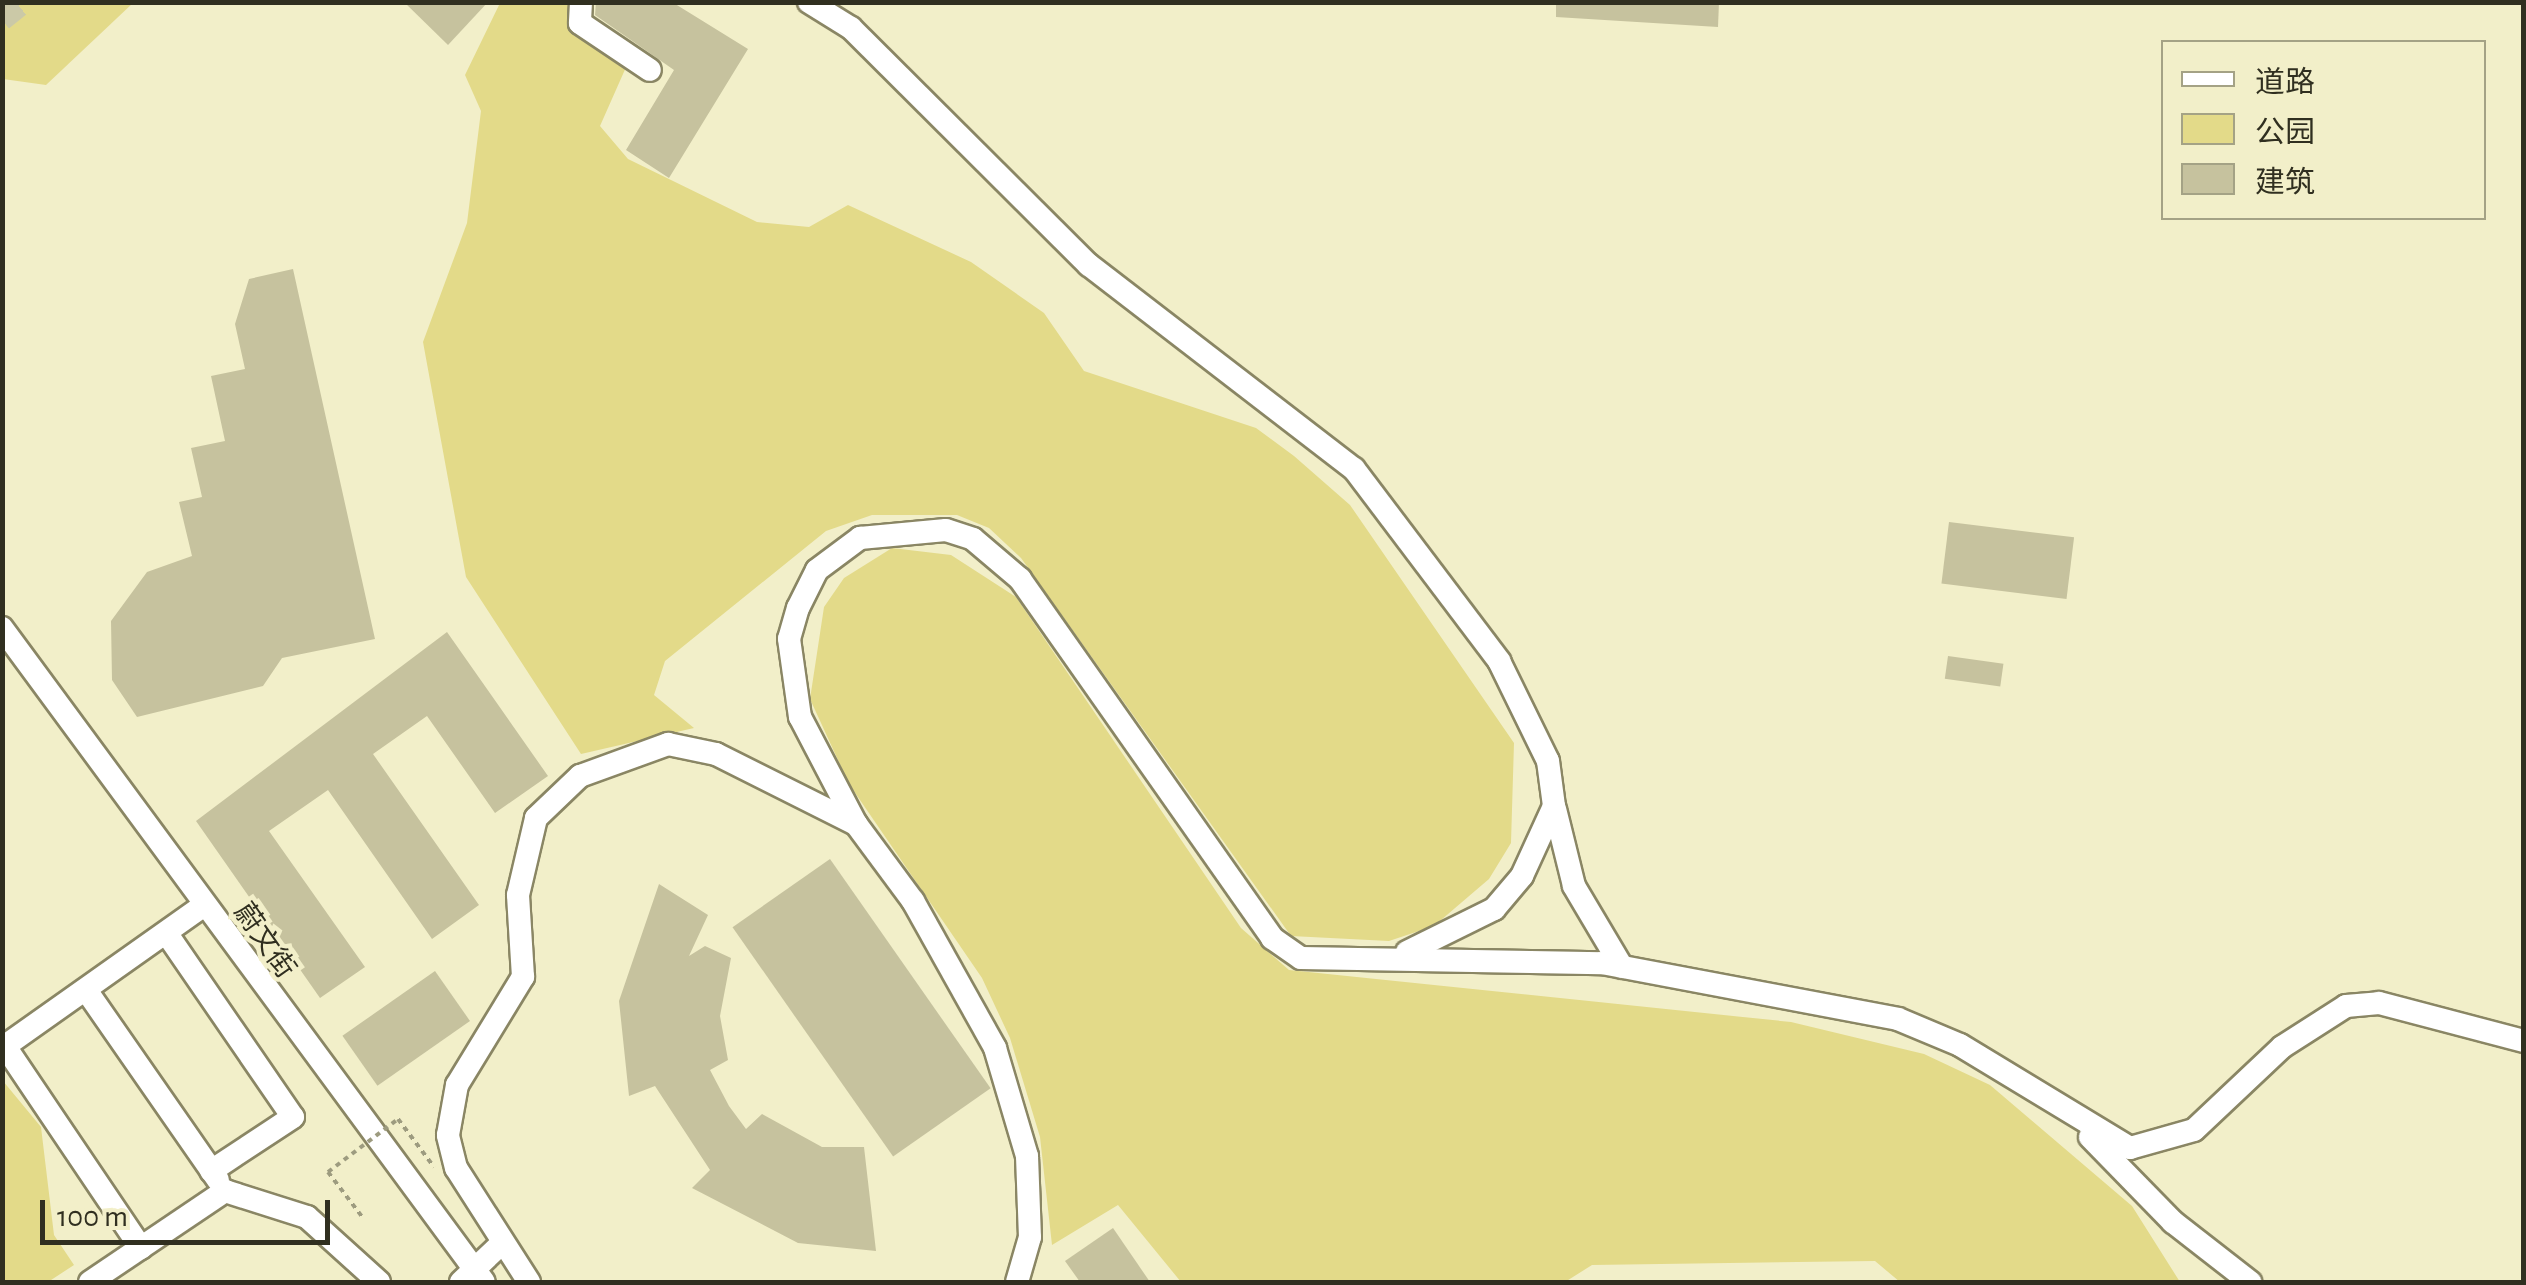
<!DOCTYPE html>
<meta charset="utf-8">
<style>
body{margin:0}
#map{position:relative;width:2526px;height:1285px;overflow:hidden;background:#f2efc9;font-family:"Alegreya Sans","Noto Sans SC",sans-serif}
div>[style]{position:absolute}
.green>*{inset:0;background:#e3da89}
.building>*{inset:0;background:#c6c29e;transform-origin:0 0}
.minor-tunnel>*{height:22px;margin-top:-11px;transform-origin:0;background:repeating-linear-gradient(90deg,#cbc9a7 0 22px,transparent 0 33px)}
.path>*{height:4px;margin-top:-2px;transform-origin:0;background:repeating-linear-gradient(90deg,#9d9b7f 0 5px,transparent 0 10px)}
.roads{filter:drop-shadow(2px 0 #8a8664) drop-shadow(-2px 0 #8a8664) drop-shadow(0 2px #8a8664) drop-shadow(0 -2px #8a8664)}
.minor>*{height:22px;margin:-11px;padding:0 11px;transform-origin:11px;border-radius:11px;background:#fff}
.path-bridge>*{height:4px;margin-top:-2px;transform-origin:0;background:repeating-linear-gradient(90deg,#9d9b7f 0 5px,transparent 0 10px)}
span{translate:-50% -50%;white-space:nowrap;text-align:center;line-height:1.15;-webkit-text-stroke:9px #f2efc9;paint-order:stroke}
.street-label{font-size:28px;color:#302f20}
.frame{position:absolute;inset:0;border:5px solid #302f20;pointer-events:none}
.legend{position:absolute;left:2161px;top:40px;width:325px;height:180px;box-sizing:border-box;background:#f2efc9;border:2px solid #a4a285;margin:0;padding:12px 18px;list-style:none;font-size:30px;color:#302f20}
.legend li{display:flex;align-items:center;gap:20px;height:50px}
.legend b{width:50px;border:2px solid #a4a285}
.scale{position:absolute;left:40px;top:1200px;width:290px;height:45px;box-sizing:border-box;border:5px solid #302f20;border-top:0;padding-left:12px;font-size:30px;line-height:35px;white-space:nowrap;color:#302f20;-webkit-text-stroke:8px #f2efc9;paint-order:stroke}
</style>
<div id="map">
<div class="green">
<div style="clip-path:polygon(3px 2px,133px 2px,133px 3px,46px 85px,3px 79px)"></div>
<div style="clip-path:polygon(500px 3px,577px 3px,627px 65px,600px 126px,628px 159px,757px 222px,809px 227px,848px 205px,971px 262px,1044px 313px,1084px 371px,1256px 428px,1294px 456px,1350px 505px,1514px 743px,1511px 843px,1489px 879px,1434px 926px,1389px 941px,1291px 936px,1021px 558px,989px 528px,957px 515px,872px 515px,826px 531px,665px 661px,654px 695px,694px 728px,581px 754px,466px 577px,423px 342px,467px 223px,481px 111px,465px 75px)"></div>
<div style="clip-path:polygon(892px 548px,951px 555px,1016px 597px,1241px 928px,1289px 970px,1791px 1022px,1924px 1054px,1990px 1085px,2132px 1206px,2180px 1282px,1900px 1282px,1875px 1261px,1592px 1265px,1565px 1282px,1181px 1282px,1118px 1205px,1052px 1245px,1040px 1137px,1010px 1038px,982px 978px,849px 784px,810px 699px,824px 607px,844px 578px)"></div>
<div style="clip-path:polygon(3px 1081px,41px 1127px,54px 1235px,74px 1265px,48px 1282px,3px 1282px)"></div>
</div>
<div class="building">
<div style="clip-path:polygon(404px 2px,488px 2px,448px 45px)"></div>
<div style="clip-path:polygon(596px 2px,672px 2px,748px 49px,669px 178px,626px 150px,674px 70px,595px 15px)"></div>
<div style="clip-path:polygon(1556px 2px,1719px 2px,1718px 27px,1556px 17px)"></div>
<div style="clip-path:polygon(293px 269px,375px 639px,282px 658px,263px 686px,137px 717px,112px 680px,111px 621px,147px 572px,192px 556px,179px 502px,202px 497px,191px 448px,225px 441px,211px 376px,245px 369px,235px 324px,249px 279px)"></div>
<div style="left:1949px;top:522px;width:126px;height:62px;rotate:7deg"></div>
<div style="clip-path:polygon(447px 632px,548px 776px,495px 813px,427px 716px,373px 754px,479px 905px,432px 939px,328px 790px,269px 831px,365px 967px,320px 998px,196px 821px)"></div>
<div style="left:1948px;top:656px;width:56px;height:23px;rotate:8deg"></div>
<div style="left:830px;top:859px;width:280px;height:119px;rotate:55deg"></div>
<div style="clip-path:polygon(659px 884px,708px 915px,689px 956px,705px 946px,731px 958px,720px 1016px,728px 1060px,710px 1070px,729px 1106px,746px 1129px,762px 1114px,822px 1147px,864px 1147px,876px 1251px,798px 1243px,692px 1188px,710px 1170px,655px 1086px,629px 1096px,619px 1001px)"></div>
<div style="left:435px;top:971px;width:61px;height:113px;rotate:55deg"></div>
<div style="clip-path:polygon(1113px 1228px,1150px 1282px,1080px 1282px,1065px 1261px)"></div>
</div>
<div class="minor-tunnel">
<div style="left:2px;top:20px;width:28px;rotate:-39deg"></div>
</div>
<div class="path">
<div style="left:398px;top:1119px;width:60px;rotate:53.1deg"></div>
<div style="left:328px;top:1172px;width:58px;rotate:52.7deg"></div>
</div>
<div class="roads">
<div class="minor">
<div style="left:581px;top:2px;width:21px;rotate:93deg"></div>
<div style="left:580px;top:23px;width:84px;rotate:33.9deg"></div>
<div style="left:809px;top:2px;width:49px;rotate:31.8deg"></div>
<div style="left:851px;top:28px;width:336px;rotate:44.9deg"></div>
<div style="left:1089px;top:265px;width:334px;rotate:37.6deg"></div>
<div style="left:1354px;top:469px;width:241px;rotate:52.9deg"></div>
<div style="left:1499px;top:661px;width:111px;rotate:63.9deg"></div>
<div style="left:1548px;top:761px;width:45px;rotate:82.4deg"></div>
<div style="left:1554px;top:806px;width:77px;rotate:114.6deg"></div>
<div style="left:1522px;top:876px;width:43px;rotate:130.3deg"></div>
<div style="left:1494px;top:909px;width:97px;rotate:153.7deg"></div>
<div style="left:2px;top:628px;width:812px;rotate:53.61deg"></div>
<div style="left:1555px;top:809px;width:79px;rotate:76.1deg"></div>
<div style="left:1574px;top:886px;width:94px;rotate:59.3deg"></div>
<div style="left:856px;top:824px;width:121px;rotate:-117.6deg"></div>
<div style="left:800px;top:717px;width:79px;rotate:-98deg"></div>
<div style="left:789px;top:639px;width:32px;rotate:-74deg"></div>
<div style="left:798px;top:608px;width:42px;rotate:-63.4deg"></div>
<div style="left:817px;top:570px;width:54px;rotate:-36.7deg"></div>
<div style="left:860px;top:538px;width:86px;rotate:-5.3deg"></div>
<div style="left:946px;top:530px;width:28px;rotate:18deg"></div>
<div style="left:973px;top:539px;width:62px;rotate:40.4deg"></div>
<div style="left:1020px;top:579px;width:439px;rotate:54.9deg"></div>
<div style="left:1272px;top:938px;width:35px;rotate:35deg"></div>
<div style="left:1301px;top:958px;width:301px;rotate:1deg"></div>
<div style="left:1602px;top:963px;width:301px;rotate:10.7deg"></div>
<div style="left:1898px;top:1019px;width:67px;rotate:22.8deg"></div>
<div style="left:1960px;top:1045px;width:199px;rotate:31.2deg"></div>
<div style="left:2130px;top:1148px;width:66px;rotate:-15.7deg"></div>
<div style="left:2194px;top:1130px;width:121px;rotate:-43.3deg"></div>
<div style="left:2282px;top:1047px;width:76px;rotate:-32.6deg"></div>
<div style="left:2346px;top:1006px;width:33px;rotate:-5deg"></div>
<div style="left:2379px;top:1003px;width:150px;rotate:14.7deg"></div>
<div style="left:167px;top:934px;width:222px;rotate:55.5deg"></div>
<div style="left:293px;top:1117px;width:98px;rotate:146.6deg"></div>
<div style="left:86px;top:990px;width:231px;rotate:55.2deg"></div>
<div style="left:2090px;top:1137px;width:119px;rotate:45.7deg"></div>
<div style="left:2173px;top:1222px;width:98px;rotate:37.9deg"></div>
<div style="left:141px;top:1248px;width:244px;rotate:-124deg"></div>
<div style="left:5px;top:1046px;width:242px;rotate:-35.3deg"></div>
<div style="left:90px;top:1282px;width:163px;rotate:-34deg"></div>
<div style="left:225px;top:1191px;width:86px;rotate:17.6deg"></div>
<div style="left:307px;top:1217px;width:97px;rotate:42.1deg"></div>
<div style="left:461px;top:1282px;width:55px;rotate:-43.5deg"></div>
<div style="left:529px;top:1282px;width:135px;rotate:-122.6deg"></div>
<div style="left:456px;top:1168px;width:34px;rotate:-104deg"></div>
<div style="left:448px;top:1135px;width:51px;rotate:-79.8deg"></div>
<div style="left:457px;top:1085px;width:127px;rotate:-58.6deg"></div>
<div style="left:523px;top:977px;width:82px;rotate:-93.5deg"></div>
<div style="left:518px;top:895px;width:79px;rotate:-76.8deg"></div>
<div style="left:536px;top:818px;width:61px;rotate:-43.7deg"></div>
<div style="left:580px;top:776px;width:94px;rotate:-20deg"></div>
<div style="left:668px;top:744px;width:49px;rotate:11.8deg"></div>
<div style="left:716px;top:754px;width:157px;rotate:26.6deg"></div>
<div style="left:856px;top:824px;width:96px;rotate:53.5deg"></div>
<div style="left:913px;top:901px;width:168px;rotate:60.8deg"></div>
<div style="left:995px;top:1048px;width:113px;rotate:73.5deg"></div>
<div style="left:1027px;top:1156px;width:81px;rotate:87.9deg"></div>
<div style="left:1030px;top:1237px;width:47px;rotate:106.1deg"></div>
</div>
</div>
<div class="path-bridge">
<div style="left:328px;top:1172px;width:88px;rotate:-37.1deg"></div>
</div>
<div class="street-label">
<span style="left:264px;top:941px;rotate:55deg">蔚文街</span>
</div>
<div class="frame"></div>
<ul class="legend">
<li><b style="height:12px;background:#fff"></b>道路</li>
<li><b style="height:28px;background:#e3da89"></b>公园</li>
<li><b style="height:28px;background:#c6c29e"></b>建筑</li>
</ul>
<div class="scale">100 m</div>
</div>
